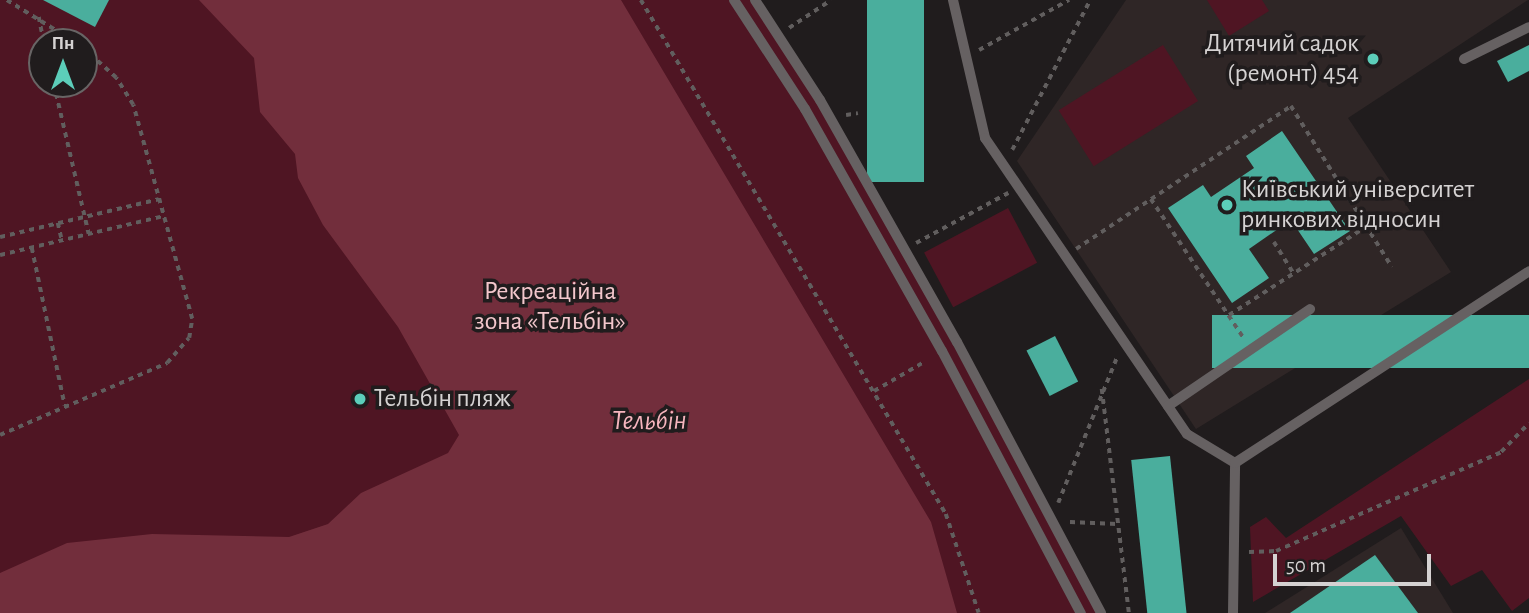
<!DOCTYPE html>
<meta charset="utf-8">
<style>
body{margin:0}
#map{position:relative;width:1529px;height:613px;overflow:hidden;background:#201c1d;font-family:"Alegreya Sans",sans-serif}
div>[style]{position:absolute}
.built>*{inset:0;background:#2f2626}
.green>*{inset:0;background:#4f1523;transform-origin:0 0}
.water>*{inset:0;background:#722e3c}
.building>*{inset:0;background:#4aae9d;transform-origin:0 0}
.path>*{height:3.5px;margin-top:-1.75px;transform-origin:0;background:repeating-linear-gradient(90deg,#615e5e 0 5px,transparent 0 10px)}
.lane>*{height:10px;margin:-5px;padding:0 5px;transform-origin:5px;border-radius:5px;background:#666162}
.dots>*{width:19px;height:19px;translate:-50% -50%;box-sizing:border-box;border:4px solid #201c1d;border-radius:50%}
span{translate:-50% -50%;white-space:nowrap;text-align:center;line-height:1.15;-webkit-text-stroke:7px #201c1d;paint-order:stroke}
.poi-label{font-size:26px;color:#d5d2d2}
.right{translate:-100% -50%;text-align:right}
.left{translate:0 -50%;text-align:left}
.park-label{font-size:26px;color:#f3c7cc}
.water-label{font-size:28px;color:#f6b5be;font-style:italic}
.north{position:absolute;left:28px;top:28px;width:70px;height:70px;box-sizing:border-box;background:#201c1d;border:2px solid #686565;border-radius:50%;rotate:0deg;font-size:19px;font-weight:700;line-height:28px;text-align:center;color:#d5d2d2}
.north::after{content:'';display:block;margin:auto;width:24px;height:32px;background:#5cceba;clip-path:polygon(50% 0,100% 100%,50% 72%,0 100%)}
.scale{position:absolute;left:1273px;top:554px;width:158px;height:32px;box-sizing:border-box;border:4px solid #d5d2d2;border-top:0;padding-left:9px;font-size:21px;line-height:24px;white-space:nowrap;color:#d5d2d2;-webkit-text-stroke:5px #201c1d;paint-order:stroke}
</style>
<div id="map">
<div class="built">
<div style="clip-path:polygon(1126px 0,1528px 0,1348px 118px,1451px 272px,1196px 429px,1017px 161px)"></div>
<div style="clip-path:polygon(1401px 528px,1453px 613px,1265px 613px)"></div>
</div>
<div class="green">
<div style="clip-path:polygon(evenodd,0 0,754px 0,826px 113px,1100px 613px,0 613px,0 0,42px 42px,84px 42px,84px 84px,42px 84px,42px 42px)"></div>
<div style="clip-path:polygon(1207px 0,1262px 0,1269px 11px,1229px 36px)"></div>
<div style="left:1163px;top:45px;width:66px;height:123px;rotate:58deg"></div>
<div style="left:1008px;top:208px;width:62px;height:95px;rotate:62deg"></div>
<div style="clip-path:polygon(1529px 379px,1529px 598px,1512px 611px,1482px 570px,1451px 586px,1401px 516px,1253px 602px,1250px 527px,1266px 517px,1286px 538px)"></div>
</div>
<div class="water">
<div style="clip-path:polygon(199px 0,621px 0,931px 522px,957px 613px,0 613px,0 573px,67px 543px,152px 534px,289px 537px,328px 524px,361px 493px,448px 453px,459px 435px,398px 327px,323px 225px,298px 178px,295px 154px,260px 112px,254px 58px)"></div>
</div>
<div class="building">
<div style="clip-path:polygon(43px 0,109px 0,95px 27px)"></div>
<div style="left:867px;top:0;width:57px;height:182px"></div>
<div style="clip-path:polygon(1529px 45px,1529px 71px,1508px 82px,1497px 61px)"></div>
<div style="clip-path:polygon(1282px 131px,1350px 231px,1314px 254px,1291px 220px,1249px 249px,1269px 278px,1232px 303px,1168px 208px,1203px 185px,1211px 197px,1254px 168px,1246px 156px)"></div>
<div style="left:1529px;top:315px;width:53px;height:317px;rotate:90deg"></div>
<div style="left:1055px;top:336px;width:51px;height:32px;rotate:63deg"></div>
<div style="left:1170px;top:456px;width:158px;height:39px;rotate:84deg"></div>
<div style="clip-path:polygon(1375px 555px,1418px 613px,1290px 613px)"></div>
</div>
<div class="path">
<div style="left:7px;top:0;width:80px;rotate:31.7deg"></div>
<div style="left:641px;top:0;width:598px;rotate:59.32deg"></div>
<div style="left:946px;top:514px;width:104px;rotate:71.6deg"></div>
<div style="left:39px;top:17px;width:25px;rotate:79deg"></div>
<div style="left:789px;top:28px;width:50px;rotate:-33.7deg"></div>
<div style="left:979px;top:50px;width:103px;rotate:-29.1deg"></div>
<div style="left:54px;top:84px;width:154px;rotate:76.9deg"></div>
<div style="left:846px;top:115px;width:12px;rotate:-9deg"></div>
<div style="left:1012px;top:150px;width:169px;rotate:-62.5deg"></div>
<div style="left:1151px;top:199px;width:166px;rotate:56.3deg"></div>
<div style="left:58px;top:223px;width:18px;rotate:77deg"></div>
<div style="left:0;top:237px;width:163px;rotate:-13.4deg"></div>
<div style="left:1274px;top:242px;width:36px;rotate:58deg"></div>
<div style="left:916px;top:243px;width:105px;rotate:-28.5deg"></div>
<div style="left:32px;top:248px;width:161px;rotate:78.2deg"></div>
<div style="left:1076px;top:249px;width:258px;rotate:-33.6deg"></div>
<div style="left:1291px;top:106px;width:190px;rotate:57.9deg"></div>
<div style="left:0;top:255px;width:169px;rotate:-13.4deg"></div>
<div style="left:1229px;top:315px;width:164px;rotate:-32.8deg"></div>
<div style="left:1102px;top:389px;width:226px;rotate:83.1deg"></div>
<div style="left:874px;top:391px;width:58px;rotate:-30.1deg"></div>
<div style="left:0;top:435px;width:182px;rotate:-23.3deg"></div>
<div style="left:167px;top:363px;width:33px;rotate:-49deg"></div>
<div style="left:189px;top:338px;width:19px;rotate:-81deg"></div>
<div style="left:192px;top:319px;width:222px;rotate:-105.4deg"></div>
<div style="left:133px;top:105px;width:32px;rotate:-122deg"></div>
<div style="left:116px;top:78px;width:43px;rotate:-137.8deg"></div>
<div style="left:1058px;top:503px;width:157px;rotate:-68deg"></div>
<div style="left:1070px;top:522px;width:47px;rotate:2.4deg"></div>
<div style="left:1249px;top:552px;width:27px;rotate:-2deg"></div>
<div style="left:1276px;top:551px;width:246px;rotate:-23.7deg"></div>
<div style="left:1501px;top:452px;width:40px;rotate:-46deg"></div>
</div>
<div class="lane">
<div style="left:734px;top:0;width:130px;rotate:56.9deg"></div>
<div style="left:805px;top:109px;width:278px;rotate:60.5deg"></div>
<div style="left:942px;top:351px;width:297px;rotate:62.1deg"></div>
<div style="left:755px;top:0;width:119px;rotate:57deg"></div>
<div style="left:820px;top:100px;width:278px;rotate:60.5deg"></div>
<div style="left:957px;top:342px;width:307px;rotate:62deg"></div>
<div style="left:953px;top:0;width:142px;rotate:76.9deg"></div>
<div style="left:985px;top:138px;width:358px;rotate:55.7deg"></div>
<div style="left:1187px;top:434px;width:56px;rotate:31.1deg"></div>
<div style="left:1464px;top:59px;width:72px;rotate:-26.2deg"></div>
<div style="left:1168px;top:406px;width:172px;rotate:-34.3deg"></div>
<div style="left:1233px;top:613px;width:150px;rotate:-89.2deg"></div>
<div style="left:1235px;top:463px;width:351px;rotate:-33.1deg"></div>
</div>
<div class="dots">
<div style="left:1373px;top:59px;background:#5cceba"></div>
<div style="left:1227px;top:205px;background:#5cceba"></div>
<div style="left:360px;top:399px;background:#5cceba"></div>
</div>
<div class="poi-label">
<span class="right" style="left:1359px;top:59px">Дитячий садок<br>(ремонт) 454</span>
<span class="left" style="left:1241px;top:205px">Київський університет<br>ринкових відносин</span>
<span class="left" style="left:374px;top:399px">Тельбін пляж</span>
</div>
<div class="park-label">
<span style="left:550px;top:307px">Рекреаційна<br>зона «Тельбін»</span>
</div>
<div class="water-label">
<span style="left:649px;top:421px">Тельбін</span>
</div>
<div class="north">Пн</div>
<div class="scale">50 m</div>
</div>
